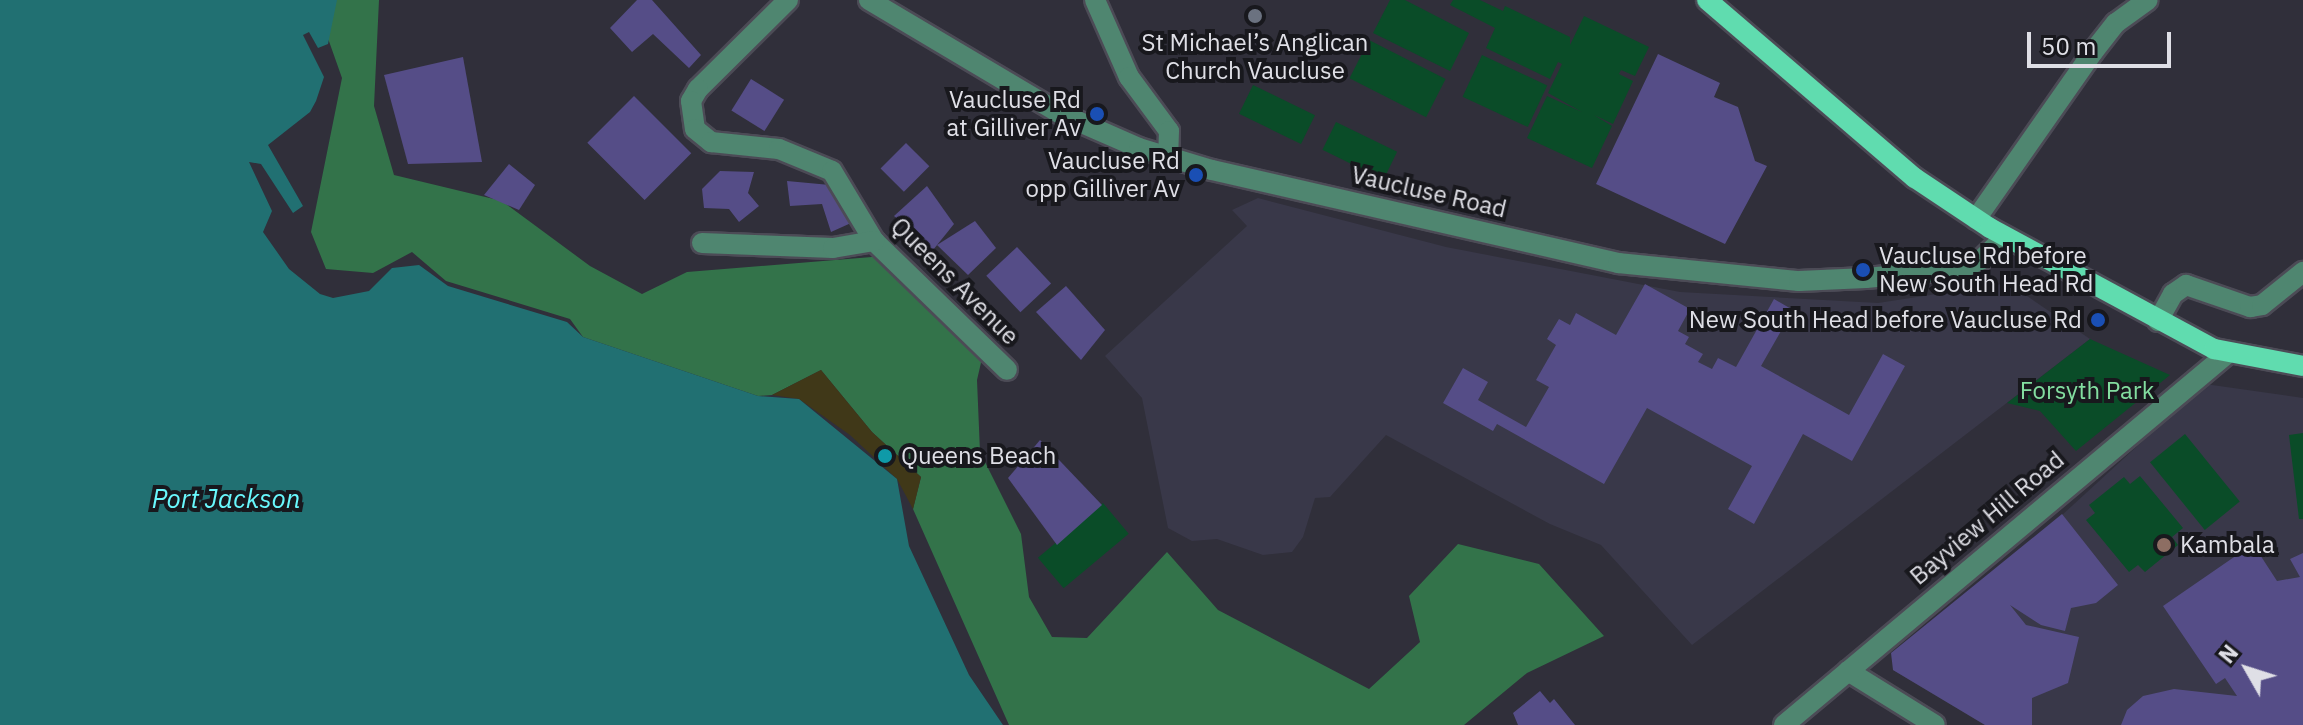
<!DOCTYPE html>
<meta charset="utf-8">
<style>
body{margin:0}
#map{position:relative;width:2303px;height:725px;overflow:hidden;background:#302f3a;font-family:"IBM Plex Sans",sans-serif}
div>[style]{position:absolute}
.built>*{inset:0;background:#393849}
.green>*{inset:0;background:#0a4c28;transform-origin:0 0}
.forest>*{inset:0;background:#33734a}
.sand>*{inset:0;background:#403818}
.water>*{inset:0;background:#217072}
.building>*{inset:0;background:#554d87;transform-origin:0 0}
.roads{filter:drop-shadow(2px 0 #4c4b56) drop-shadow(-2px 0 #4c4b56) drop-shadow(0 2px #4c4b56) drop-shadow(0 -2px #4c4b56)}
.minor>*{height:20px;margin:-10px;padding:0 10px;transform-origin:10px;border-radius:10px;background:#4f8670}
.major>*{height:20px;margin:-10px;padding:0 10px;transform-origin:10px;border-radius:10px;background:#60dcaf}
.dots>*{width:22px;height:22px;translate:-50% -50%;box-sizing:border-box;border:4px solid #18181d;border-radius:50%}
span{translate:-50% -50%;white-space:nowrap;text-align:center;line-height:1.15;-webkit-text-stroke:8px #18181d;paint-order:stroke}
.poi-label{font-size:24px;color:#dfdfe6}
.right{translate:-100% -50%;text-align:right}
.left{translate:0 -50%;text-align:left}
.street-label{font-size:24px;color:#dfdfe6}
.park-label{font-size:24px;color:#83dda0}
.water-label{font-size:26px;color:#69f8fd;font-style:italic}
.north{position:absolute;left:2207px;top:629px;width:80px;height:80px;-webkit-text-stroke:6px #18181d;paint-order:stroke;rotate:309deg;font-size:22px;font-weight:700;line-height:32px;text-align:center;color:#dfdfe6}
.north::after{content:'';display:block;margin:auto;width:28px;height:36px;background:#dfdfe6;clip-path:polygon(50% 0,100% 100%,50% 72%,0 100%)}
.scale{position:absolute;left:2027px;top:32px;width:144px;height:36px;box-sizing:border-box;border:4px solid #dfdfe6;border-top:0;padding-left:10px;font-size:24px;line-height:28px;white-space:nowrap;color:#dfdfe6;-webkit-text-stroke:6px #18181d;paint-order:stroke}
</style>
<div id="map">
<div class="built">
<div style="clip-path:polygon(1258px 198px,1446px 247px,1680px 292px,1878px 303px,2008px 283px,2090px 339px,1692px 645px,1601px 545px,1550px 524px,1386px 435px,1330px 497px,1315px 498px,1303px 537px,1292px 552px,1263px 555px,1217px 539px,1192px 541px,1168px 528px,1142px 398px,1105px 356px,1247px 226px,1232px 210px)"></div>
<div style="clip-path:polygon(2205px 384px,2303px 398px,2303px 725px,1985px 725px,1893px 670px)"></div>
</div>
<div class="green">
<div style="clip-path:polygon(1390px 0,1405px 0,1469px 33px,1450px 71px,1373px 33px)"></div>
<div style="clip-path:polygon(1453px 0,1480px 0,1503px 11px,1505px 6px,1570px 37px,1570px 45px,1584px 16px,1649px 47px,1635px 76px,1621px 70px,1619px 74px,1633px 81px,1613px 124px,1594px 115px,1612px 126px,1592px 168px,1527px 138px,1547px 96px,1582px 112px,1548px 93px,1562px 64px,1558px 62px,1550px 79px,1486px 48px,1495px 28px,1450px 5px)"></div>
<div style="left:1369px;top:40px;width:86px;height:43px;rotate:27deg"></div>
<div style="left:1482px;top:55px;width:72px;height:46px;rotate:25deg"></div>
<div style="left:1253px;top:85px;width:69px;height:32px;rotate:26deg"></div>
<div style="left:1336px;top:122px;width:68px;height:31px;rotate:26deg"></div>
<div style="clip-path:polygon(2090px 339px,2170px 375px,2076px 451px,2040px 411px,2007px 403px)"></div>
<div style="clip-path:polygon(2303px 433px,2303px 519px,2299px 519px,2289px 435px)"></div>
<div style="left:2185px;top:434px;width:87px;height:45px;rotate:51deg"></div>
<div style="clip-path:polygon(2140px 476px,2183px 528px,2172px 537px,2178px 545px,2145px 572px,2138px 565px,2129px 572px,2086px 520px,2095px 513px,2089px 505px,2124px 477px,2130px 484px)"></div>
<div style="left:1103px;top:503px;width:40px;height:85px;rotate:50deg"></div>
</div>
<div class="forest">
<div style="clip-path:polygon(326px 0,379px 0,374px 106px,394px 175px,502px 201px,590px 266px,642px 294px,687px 272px,884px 256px,983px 354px,977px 380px,980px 452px,1021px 534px,1029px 597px,1052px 637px,1087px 638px,1167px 552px,1218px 610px,1369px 689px,1420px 642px,1409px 596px,1458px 544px,1539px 564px,1604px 636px,1527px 673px,1464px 725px,1009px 725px,913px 509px,921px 477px,872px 432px,821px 370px,772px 395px,758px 396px,583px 337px,570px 319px,446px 281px,412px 252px,373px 273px,326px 269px,311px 232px,342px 78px,319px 13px)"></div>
</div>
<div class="sand">
<div style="clip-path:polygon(821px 370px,872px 432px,921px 477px,913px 509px,897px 479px,850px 435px,799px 399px,772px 395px)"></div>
</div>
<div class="water">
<div style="clip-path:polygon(0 0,337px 0,328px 44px,318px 48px,309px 32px,303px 35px,324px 77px,316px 101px,310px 112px,268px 145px,303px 206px,293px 213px,261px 164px,249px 162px,272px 211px,263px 232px,289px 269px,320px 294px,333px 298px,369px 291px,392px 268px,419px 265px,448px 286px,567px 322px,583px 337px,758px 396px,799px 399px,897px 479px,909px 546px,969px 675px,1003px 725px,0 725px)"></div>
</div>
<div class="building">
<div style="clip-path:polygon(637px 0,652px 0,701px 55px,689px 68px,653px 34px,632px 52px,610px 28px)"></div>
<div style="clip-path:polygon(1658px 54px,1720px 83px,1714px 97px,1738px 107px,1755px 161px,1767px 166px,1725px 244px,1596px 184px)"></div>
<div style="clip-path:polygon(463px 57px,482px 162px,408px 164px,384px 75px)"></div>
<div style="left:751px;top:79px;width:39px;height:37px;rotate:32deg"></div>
<div style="left:634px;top:96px;width:81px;height:66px;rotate:45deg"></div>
<div style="left:906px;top:143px;width:33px;height:36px;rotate:45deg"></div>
<div style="clip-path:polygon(509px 164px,535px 185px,519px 210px,484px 195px)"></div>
<div style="clip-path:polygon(720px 171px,754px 172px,748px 193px,759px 206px,739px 222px,729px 209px,704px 208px,702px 189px)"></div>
<div style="clip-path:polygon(787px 181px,830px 185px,851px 223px,831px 232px,822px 204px,790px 206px)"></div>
<div style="clip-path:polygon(927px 186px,954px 224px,933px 250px,894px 216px)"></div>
<div style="clip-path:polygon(975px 221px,996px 248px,968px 275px,937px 245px)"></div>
<div style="left:1017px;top:247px;width:50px;height:42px;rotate:47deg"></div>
<div style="clip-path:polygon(1645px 284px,1690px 309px,1678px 331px,1689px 337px,1685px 344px,1703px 354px,1698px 362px,1712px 369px,1718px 358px,1736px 367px,1774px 299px,1793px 310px,1761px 366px,1849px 415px,1883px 354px,1905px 366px,1852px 461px,1803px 434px,1754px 524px,1728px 509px,1752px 466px,1647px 408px,1604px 484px,1497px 424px,1493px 431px,1443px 403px,1463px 368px,1488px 382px,1478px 400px,1526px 427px,1549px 387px,1536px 380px,1556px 345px,1547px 339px,1559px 319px,1570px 325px,1576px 313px,1616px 335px)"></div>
<div style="clip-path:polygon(1066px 286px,1105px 330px,1081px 360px,1036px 312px)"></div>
<div style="clip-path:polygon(1040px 440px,1102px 505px,1057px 545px,1008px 478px)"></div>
<div style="clip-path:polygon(2062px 514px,2118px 585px,2096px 603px,2071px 608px,2065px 631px,2041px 625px,2010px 605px,2026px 625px,2079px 637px,2068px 683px,2032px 698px,2032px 725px,1985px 725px,1893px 670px,1891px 653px)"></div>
<div style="clip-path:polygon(2253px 544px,2277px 581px,2300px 577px,2290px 559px,2303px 553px,2303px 725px,2121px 725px,2127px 710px,2143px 696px,2174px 689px,2237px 696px,2225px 678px,2216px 684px,2163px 606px)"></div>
<div style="clip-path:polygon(1540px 691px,1550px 703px,1554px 699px,1575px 725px,1518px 725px,1513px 713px)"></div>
</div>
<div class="roads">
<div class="minor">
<div style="left:788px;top:0;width:127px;rotate:135.3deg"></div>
<div style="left:698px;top:89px;width:14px;rotate:120deg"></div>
<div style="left:691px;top:101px;width:28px;rotate:82deg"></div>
<div style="left:695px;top:129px;width:21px;rotate:39deg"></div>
<div style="left:711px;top:142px;width:68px;rotate:5.9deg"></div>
<div style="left:779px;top:149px;width:57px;rotate:22.5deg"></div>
<div style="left:832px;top:171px;width:82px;rotate:59deg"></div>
<div style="left:874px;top:241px;width:185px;rotate:44.1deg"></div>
<div style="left:869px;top:0;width:221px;rotate:30.7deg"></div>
<div style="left:1059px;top:113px;width:87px;rotate:23.6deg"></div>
<div style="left:1139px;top:148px;width:76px;rotate:16.8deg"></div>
<div style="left:1212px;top:170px;width:417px;rotate:12.9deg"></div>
<div style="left:1618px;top:263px;width:182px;rotate:5.7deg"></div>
<div style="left:1799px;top:281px;width:67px;rotate:-2.6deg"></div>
<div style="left:1866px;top:278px;width:95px;rotate:-5.4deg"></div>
<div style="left:1961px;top:269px;width:23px;rotate:-25deg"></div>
<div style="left:1982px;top:259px;width:32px;rotate:-44deg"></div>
<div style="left:1095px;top:0;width:84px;rotate:66.2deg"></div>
<div style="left:1129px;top:77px;width:67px;rotate:53.5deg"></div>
<div style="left:1169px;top:131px;width:26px;rotate:92deg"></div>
<div style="left:1976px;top:219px;width:204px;rotate:-55deg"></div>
<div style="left:2093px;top:52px;width:37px;rotate:-52deg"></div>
<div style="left:2116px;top:23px;width:39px;rotate:-36deg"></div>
<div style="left:702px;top:243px;width:131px;rotate:2.2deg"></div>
<div style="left:833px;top:248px;width:42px;rotate:-9.7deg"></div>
<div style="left:2158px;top:321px;width:31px;rotate:-61deg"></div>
<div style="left:2173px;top:294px;width:16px;rotate:-35deg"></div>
<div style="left:2186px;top:285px;width:68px;rotate:19deg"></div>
<div style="left:2250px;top:307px;width:12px;rotate:-9deg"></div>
<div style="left:2262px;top:305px;width:53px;rotate:-38.8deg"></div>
<div style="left:1848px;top:671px;width:102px;rotate:31.8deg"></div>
<div style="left:1784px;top:725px;width:578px;rotate:-39.95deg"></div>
</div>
<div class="major">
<div style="left:1707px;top:0;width:274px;rotate:40.6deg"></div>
<div style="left:1915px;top:178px;width:90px;rotate:33.7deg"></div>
<div style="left:1990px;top:228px;width:255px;rotate:28.4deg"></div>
<div style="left:2214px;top:349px;width:91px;rotate:10.8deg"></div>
</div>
</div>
<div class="dots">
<div style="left:1255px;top:16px;background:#6b7280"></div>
<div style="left:1097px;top:114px;background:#1a4fb4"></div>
<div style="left:1196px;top:175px;background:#1a4fb4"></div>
<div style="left:1863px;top:270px;background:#1a4fb4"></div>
<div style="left:2098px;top:320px;background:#1a4fb4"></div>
<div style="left:885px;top:456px;background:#0f9aa8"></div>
<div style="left:2164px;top:545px;background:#8d6e63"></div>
</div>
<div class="poi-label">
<span style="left:1255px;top:57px">St Michael’s Anglican<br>Church Vaucluse</span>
<span class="right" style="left:1081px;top:114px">Vaucluse Rd<br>at Gilliver Av</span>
<span class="right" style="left:1180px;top:175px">Vaucluse Rd<br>opp Gilliver Av</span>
<span class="left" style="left:1879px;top:270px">Vaucluse Rd before<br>New South Head Rd</span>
<span class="right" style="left:2082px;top:320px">New South Head before Vaucluse Rd</span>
<span class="left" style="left:901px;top:456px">Queens Beach</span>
<span class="left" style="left:2180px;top:545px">Kambala</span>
</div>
<div class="street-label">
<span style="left:1429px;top:192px;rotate:13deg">Vaucluse Road</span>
<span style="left:955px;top:281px;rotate:45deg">Queens Avenue</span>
<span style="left:1987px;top:518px;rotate:-40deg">Bayview Hill Road</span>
</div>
<div class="park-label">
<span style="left:2087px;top:391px">Forsyth Park</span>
</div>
<div class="water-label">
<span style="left:226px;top:499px">Port Jackson</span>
</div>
<div class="north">N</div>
<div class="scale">50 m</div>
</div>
